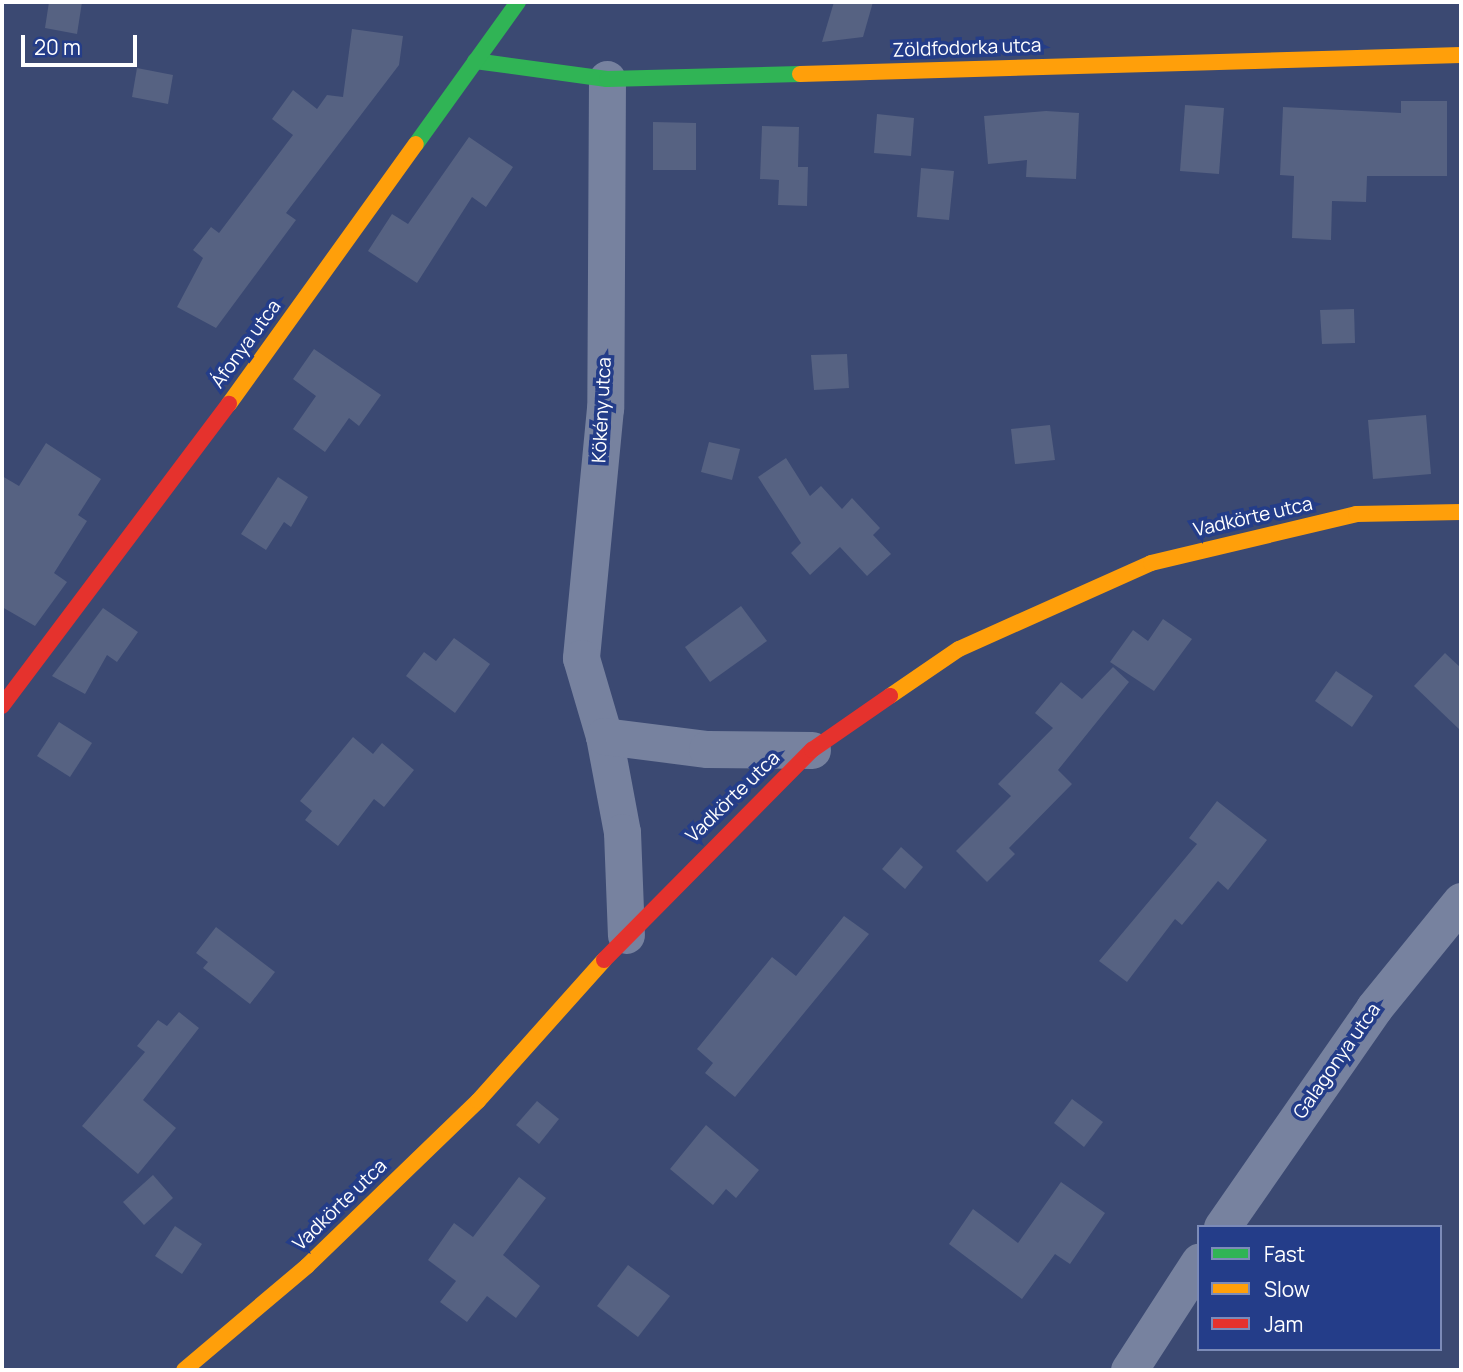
<!DOCTYPE html>
<meta charset="utf-8">
<style>
body{margin:0}
#map{position:relative;width:1463px;height:1372px;overflow:hidden;background:#3b4972;font-family:Manrope,sans-serif}
div>[style]{position:absolute}
.building>*{inset:0;background:#566282}
.street>*{height:37px;margin:-18.5px;padding:0 18.5px;transform-origin:18.5px;border-radius:18.5px;background:#77829f}
.fast>*{height:16px;margin:-8px;padding:0 8px;transform-origin:8px;border-radius:8px;background:#30b455}
.slow>*{height:16px;margin:-8px;padding:0 8px;transform-origin:8px;border-radius:8px;background:#ff9f0a}
.jam>*{height:16px;margin:-8px;padding:0 8px;transform-origin:8px;border-radius:8px;background:#e5322d}
span{translate:-50% -50%;white-space:nowrap;text-align:center;line-height:1.15;-webkit-text-stroke:7px #243d89;paint-order:stroke}
.street-label{font-size:19px;color:#fff}
.frame{position:absolute;inset:0;border:4px solid #fff;pointer-events:none}
.legend{position:absolute;left:1197px;top:1225px;width:245px;height:126px;box-sizing:border-box;background:#243d89;border:2px solid #7c8bb8;margin:0;padding:9px 12px;list-style:none;font-size:21px;color:#fff}
.legend li{display:flex;align-items:center;gap:14px;height:35px}
.legend b{width:35px;border:2px solid #7c8bb8}
.scale{position:absolute;left:21px;top:35px;width:116px;height:32px;box-sizing:border-box;border:4px solid #fff;border-top:0;padding-left:9px;font-size:21px;line-height:24px;white-space:nowrap;color:#fff;-webkit-text-stroke:5px #243d89;paint-order:stroke}
</style>
<div id="map">
<div class="building">
<div style="clip-path:polygon(49px 2px,82px 2px,77px 34px,45px 28px)"></div>
<div style="clip-path:polygon(834px 2px,873px 2px,863px 37px,822px 42px)"></div>
<div style="clip-path:polygon(352px 29px,403px 36px,399px 65px,286px 213px,296px 220px,216px 328px,177px 307px,203px 258px,193px 250px,211px 227px,219px 233px,293px 135px,272px 119px,293px 90px,317px 109px,327px 95px,343px 97px)"></div>
<div style="clip-path:polygon(137px 68px,173px 75px,168px 104px,132px 97px)"></div>
<div style="clip-path:polygon(1401px 101px,1447px 101px,1447px 176px,1367px 176px,1366px 202px,1332px 201px,1331px 240px,1292px 238px,1294px 176px,1280px 175px,1283px 107px,1401px 113px)"></div>
<div style="clip-path:polygon(1185px 105px,1224px 108px,1219px 174px,1180px 171px)"></div>
<div style="clip-path:polygon(1046px 111px,1079px 113px,1076px 179px,1026px 177px,1027px 160px,988px 164px,984px 116px)"></div>
<div style="clip-path:polygon(877px 114px,914px 118px,911px 156px,874px 153px)"></div>
<div style="clip-path:polygon(653px 122px,696px 123px,696px 170px,653px 170px)"></div>
<div style="clip-path:polygon(762px 126px,799px 127px,798px 167px,808px 167px,807px 206px,778px 205px,779px 180px,760px 179px)"></div>
<div style="clip-path:polygon(469px 137px,513px 167px,486px 207px,472px 197px,417px 283px,368px 251px,392px 214px,408px 224px)"></div>
<div style="clip-path:polygon(921px 168px,954px 171px,949px 220px,917px 217px)"></div>
<div style="clip-path:polygon(1354px 309px,1355px 343px,1322px 344px,1320px 310px)"></div>
<div style="clip-path:polygon(314px 349px,381px 395px,359px 426px,349px 418px,325px 452px,293px 429px,316px 396px,293px 379px)"></div>
<div style="clip-path:polygon(847px 354px,849px 388px,814px 390px,811px 355px)"></div>
<div style="clip-path:polygon(1426px 415px,1431px 474px,1373px 479px,1368px 420px)"></div>
<div style="clip-path:polygon(1050px 425px,1055px 460px,1015px 464px,1011px 429px)"></div>
<div style="clip-path:polygon(709px 442px,740px 449px,732px 480px,701px 472px)"></div>
<div style="clip-path:polygon(46px 443px,101px 479px,78px 515px,87px 521px,54px 573px,67px 582px,35px 626px,2px 607px,2px 476px,19px 486px)"></div>
<div style="clip-path:polygon(786px 458px,810px 496px,821px 486px,842px 509px,852px 498px,880px 528px,873px 535px,891px 554px,867px 576px,840px 547px,810px 575px,791px 553px,801px 543px,758px 477px)"></div>
<div style="clip-path:polygon(278px 477px,308px 497px,291px 527px,284px 522px,266px 550px,241px 534px)"></div>
<div style="clip-path:polygon(741px 606px,767px 641px,710px 682px,685px 647px)"></div>
<div style="clip-path:polygon(103px 608px,138px 632px,117px 662px,107px 655px,85px 694px,52px 676px)"></div>
<div style="clip-path:polygon(1163px 619px,1192px 639px,1154px 691px,1110px 662px,1133px 630px,1148px 641px)"></div>
<div style="clip-path:polygon(454px 638px,490px 664px,455px 713px,406px 676px,424px 652px,436px 661px)"></div>
<div style="clip-path:polygon(1445px 653px,1461px 668px,1461px 731px,1414px 686px)"></div>
<div style="clip-path:polygon(1113px 667px,1129px 682px,1058px 770px,1072px 784px,1009px 848px,1015px 854px,987px 882px,956px 851px,1011px 796px,998px 784px,1053px 728px,1035px 713px,1061px 682px,1082px 699px)"></div>
<div style="clip-path:polygon(1336px 671px,1373px 696px,1352px 727px,1315px 701px)"></div>
<div style="clip-path:polygon(59px 722px,92px 743px,70px 777px,37px 756px)"></div>
<div style="clip-path:polygon(353px 737px,373px 754px,382px 743px,414px 770px,384px 807px,374px 799px,338px 846px,305px 820px,312px 811px,300px 801px)"></div>
<div style="clip-path:polygon(1217px 801px,1267px 840px,1228px 890px,1218px 881px,1182px 925px,1175px 919px,1127px 982px,1099px 961px,1197px 844px,1189px 838px)"></div>
<div style="clip-path:polygon(901px 847px,923px 867px,905px 889px,882px 869px)"></div>
<div style="clip-path:polygon(844px 916px,869px 934px,735px 1097px,705px 1073px,713px 1063px,697px 1049px,772px 957px,796px 976px)"></div>
<div style="clip-path:polygon(216px 927px,275px 972px,250px 1004px,203px 968px,208px 962px,196px 953px)"></div>
<div style="clip-path:polygon(179px 1012px,199px 1028px,143px 1100px,176px 1128px,138px 1174px,82px 1126px,145px 1052px,137px 1046px,158px 1020px,167px 1026px)"></div>
<div style="clip-path:polygon(1072px 1099px,1103px 1122px,1084px 1147px,1054px 1123px)"></div>
<div style="clip-path:polygon(537px 1101px,559px 1119px,539px 1144px,516px 1125px)"></div>
<div style="clip-path:polygon(706px 1125px,759px 1170px,736px 1198px,726px 1189px,713px 1205px,670px 1169px)"></div>
<div style="clip-path:polygon(153px 1175px,173px 1198px,144px 1225px,123px 1202px)"></div>
<div style="clip-path:polygon(519px 1177px,546px 1198px,503px 1255px,540px 1286px,516px 1318px,487px 1296px,467px 1322px,440px 1302px,456px 1281px,428px 1260px,454px 1223px,473px 1237px)"></div>
<div style="clip-path:polygon(1061px 1182px,1105px 1213px,1070px 1264px,1055px 1254px,1022px 1299px,949px 1244px,973px 1209px,1018px 1243px)"></div>
<div style="clip-path:polygon(175px 1226px,202px 1244px,182px 1274px,155px 1256px)"></div>
<div style="clip-path:polygon(628px 1265px,670px 1296px,638px 1337px,597px 1306px)"></div>
</div>
<div class="street">
<div style="left:607px;top:79px;width:329px;rotate:90.3deg"></div>
<div style="left:605px;top:408px;width:251px;rotate:95.5deg"></div>
<div style="left:581px;top:658px;width:81px;rotate:73.6deg"></div>
<div style="left:604px;top:736px;width:98px;rotate:79.4deg"></div>
<div style="left:622px;top:832px;width:103px;rotate:87.8deg"></div>
<div style="left:604px;top:736px;width:104px;rotate:7.2deg"></div>
<div style="left:707px;top:749px;width:105px;rotate:0.5deg"></div>
<div style="left:1222px;top:1227px;width:267px;rotate:-55.2deg"></div>
<div style="left:1374px;top:1008px;width:138px;rotate:-50.9deg"></div>
<div style="left:1129px;top:1370px;width:129px;rotate:-57.1deg"></div>
</div>
<div class="fast">
<div style="left:475px;top:61px;width:133px;rotate:7.8deg"></div>
<div style="left:607px;top:79px;width:193px;rotate:-1.5deg"></div>
<div style="left:416px;top:144px;width:175px;rotate:-54.3deg"></div>
</div>
<div class="slow">
<div style="left:800px;top:74px;width:661px;rotate:-1.65deg"></div>
<div style="left:229px;top:404px;width:320px;rotate:-54.3deg"></div>
<div style="left:890px;top:696px;width:83px;rotate:-34.3deg"></div>
<div style="left:959px;top:649px;width:210px;rotate:-24.1deg"></div>
<div style="left:1151px;top:563px;width:211px;rotate:-13.4deg"></div>
<div style="left:1356px;top:514px;width:105px;rotate:-1.1deg"></div>
<div style="left:184px;top:1370px;width:161px;rotate:-40.2deg"></div>
<div style="left:307px;top:1266px;width:238px;rotate:-44deg"></div>
<div style="left:478px;top:1101px;width:189px;rotate:-48.2deg"></div>
</div>
<div class="jam">
<div style="left:2px;top:706px;width:378px;rotate:-53.1deg"></div>
<div style="left:604px;top:960px;width:296px;rotate:-45.3deg"></div>
<div style="left:812px;top:750px;width:95px;rotate:-34.7deg"></div>
</div>
<div class="street-label">
<span style="left:967px;top:48px;rotate:-2deg">Zöldfodorka utca</span>
<span style="left:246px;top:344px;rotate:-54deg">Áfonya utca</span>
<span style="left:602px;top:410px;rotate:-87deg">Kökény utca</span>
<span style="left:1253px;top:517px;rotate:-13deg">Vadkörte utca</span>
<span style="left:733px;top:797px;rotate:-44deg">Vadkörte utca</span>
<span style="left:1337px;top:1061px;rotate:-55deg">Galagonya utca</span>
<span style="left:340px;top:1205px;rotate:-44deg">Vadkörte utca</span>
</div>
<div class="frame"></div>
<ul class="legend">
<li><b style="height:9px;background:#30b455"></b>Fast</li>
<li><b style="height:9px;background:#ff9f0a"></b>Slow</li>
<li><b style="height:9px;background:#e5322d"></b>Jam</li>
</ul>
<div class="scale">20 m</div>
</div>
